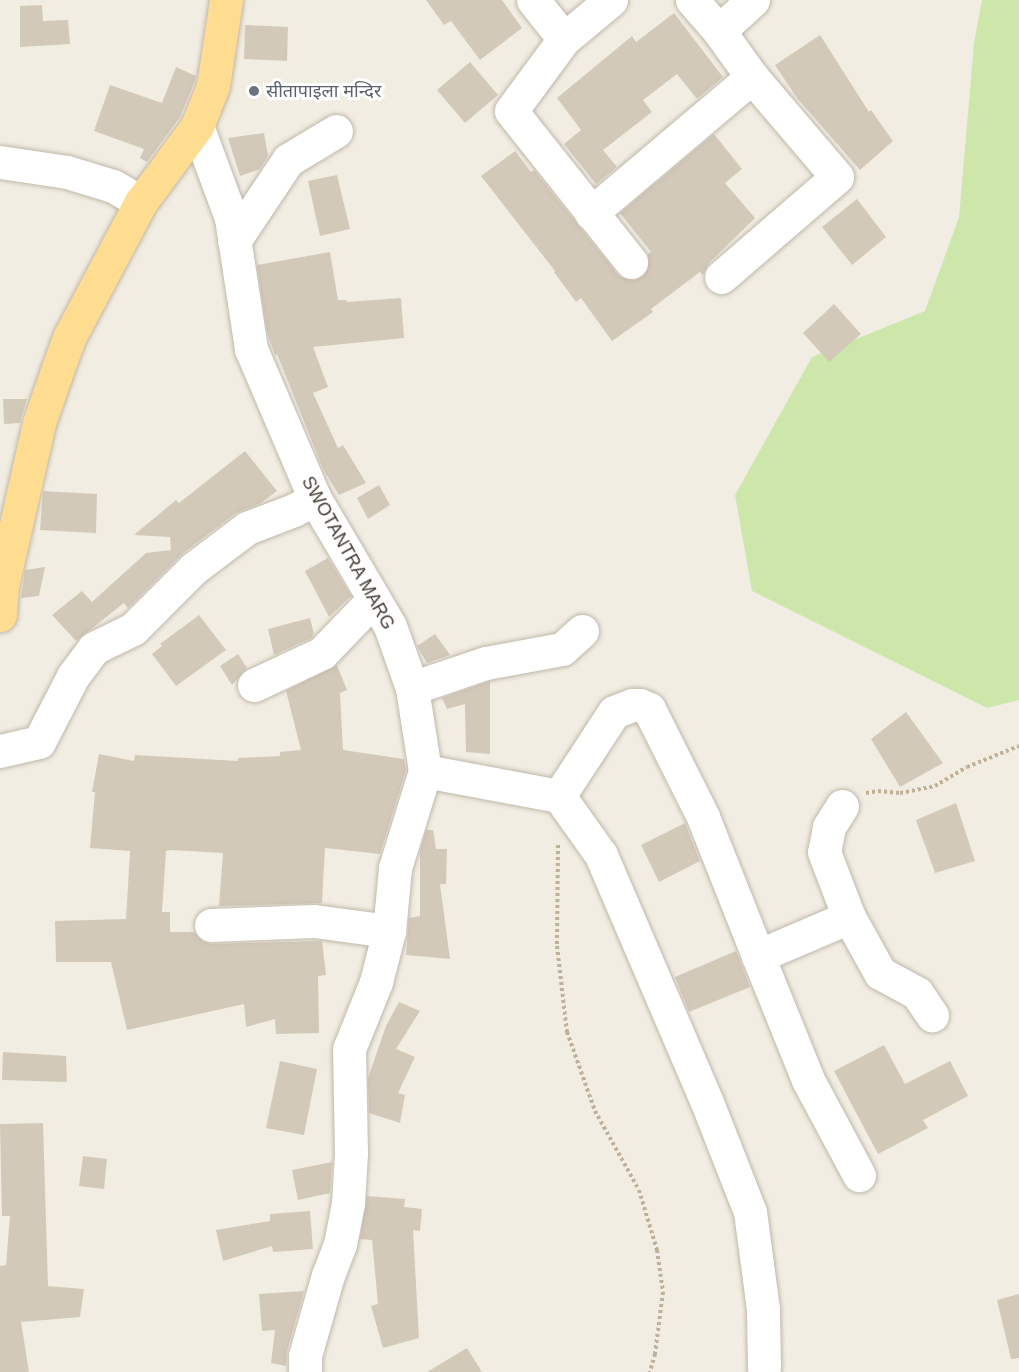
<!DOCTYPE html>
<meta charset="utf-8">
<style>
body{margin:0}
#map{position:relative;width:1019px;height:1372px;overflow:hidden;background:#f2ede3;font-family:Helvetica,"Noto Sans Devanagari",sans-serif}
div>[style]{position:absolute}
.green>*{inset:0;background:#cde7ab}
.building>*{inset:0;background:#d3c9b9}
.path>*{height:4px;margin-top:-2px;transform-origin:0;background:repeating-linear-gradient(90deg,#bfb097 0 3px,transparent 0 6px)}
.roads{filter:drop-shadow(0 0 2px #c0b8a9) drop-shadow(0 0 2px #c0b8a9)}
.minor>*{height:33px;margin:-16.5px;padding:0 16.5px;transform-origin:16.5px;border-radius:16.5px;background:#fff}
.major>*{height:33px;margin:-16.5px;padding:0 16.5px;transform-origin:16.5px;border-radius:16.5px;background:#ffdd90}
.dots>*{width:16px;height:16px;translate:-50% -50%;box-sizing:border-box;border:3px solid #fff;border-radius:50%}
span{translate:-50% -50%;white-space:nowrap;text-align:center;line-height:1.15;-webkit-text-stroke:6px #fff;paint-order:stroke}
.worship-label{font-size:18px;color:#5b616d}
.left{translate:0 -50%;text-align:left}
.street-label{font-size:18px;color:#443d34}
</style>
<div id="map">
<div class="green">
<div style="clip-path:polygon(982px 0,1019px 0,1019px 700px,987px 708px,752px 591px,735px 495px,812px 357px,925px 311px,959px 217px,974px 43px)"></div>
</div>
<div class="building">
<div style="clip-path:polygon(426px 0,502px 0,522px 28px,480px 60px,451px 21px,444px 25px)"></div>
<div style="clip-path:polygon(42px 5px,43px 21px,68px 20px,70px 44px,20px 47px,20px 6px)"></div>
<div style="clip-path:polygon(674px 13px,723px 77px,697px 99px,677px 74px,643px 100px,652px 112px,603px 150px,617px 167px,596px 184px,564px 144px,581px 130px,557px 98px,632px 36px,636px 42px)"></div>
<div style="clip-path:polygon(245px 25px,288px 27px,287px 61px,244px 59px)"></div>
<div style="clip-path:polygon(820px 35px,869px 112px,871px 110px,893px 141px,860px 170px,797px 98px,775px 65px)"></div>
<div style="clip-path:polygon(470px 62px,498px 95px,465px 123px,437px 90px)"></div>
<div style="clip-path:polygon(176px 67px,196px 76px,195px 81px,180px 117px,147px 162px,140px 158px,144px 149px,94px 131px,110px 85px,162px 103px)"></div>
<div style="clip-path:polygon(264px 133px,268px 156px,260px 169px,240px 176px,228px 138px)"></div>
<div style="clip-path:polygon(714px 134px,742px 169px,725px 183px,755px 218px,709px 263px,703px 275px,700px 272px,651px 309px,653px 312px,612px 341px,581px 298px,576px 302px,554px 272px,555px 271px,481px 176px,515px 151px,531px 172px,534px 170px,619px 276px,634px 280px,643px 276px,648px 269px,648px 254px,651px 252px,620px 213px)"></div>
<div style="clip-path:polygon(337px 175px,350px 229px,320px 236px,308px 181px)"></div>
<div style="clip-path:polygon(857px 199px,886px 237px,852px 265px,822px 227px)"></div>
<div style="clip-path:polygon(330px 252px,338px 300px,346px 300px,347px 302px,401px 298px,404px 338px,313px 347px,328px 387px,313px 393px,338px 448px,343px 445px,366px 483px,339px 495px,324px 471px,277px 354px,275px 355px,267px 332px,257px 265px)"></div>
<div style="clip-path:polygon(834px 304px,861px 334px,829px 362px,803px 333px)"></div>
<div style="clip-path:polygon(3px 399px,27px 399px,20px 423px,4px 424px)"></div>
<div style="clip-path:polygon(245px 451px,277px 491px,261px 503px,236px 513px,183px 553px,128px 608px,124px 603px,76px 641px,52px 615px,82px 591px,92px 602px,146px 553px,171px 550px,170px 537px,134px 535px,176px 500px,179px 503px)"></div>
<div style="clip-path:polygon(379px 485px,390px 505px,368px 519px,357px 498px)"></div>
<div style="clip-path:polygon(43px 491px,97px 494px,96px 533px,40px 530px)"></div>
<div style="clip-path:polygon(328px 558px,351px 596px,329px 617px,305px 571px)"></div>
<div style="clip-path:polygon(45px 567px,39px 596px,21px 598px,25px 570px)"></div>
<div style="clip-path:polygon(199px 615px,226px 650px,176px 686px,152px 654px,162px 646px,160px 644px)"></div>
<div style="clip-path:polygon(310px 618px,314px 634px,311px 638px,274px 655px,268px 629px)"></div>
<div style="clip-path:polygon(435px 634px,450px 655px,427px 663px,417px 646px)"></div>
<div style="clip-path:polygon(238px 654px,247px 668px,232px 685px,220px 666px)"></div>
<div style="clip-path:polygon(337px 665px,347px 690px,340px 693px,343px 750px,404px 759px,406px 770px,380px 854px,325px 848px,322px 903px,219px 906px,223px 853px,171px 850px,166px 851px,162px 912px,170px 912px,170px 932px,194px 932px,202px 941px,211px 944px,322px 941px,326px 975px,318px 976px,319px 1033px,276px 1034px,275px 1019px,246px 1027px,244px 1004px,127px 1030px,111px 962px,56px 962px,55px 921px,126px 919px,130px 851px,90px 848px,95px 792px,92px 792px,99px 754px,134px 761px,135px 755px,238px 761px,238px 758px,280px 756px,280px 752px,301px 750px,286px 691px)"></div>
<div style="clip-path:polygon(490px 681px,490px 754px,466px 752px,465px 704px,447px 709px,442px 698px)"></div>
<div style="clip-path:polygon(906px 712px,943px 763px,900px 787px,871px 739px)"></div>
<div style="clip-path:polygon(956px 803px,975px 861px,935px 873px,916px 820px)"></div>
<div style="clip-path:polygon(685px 823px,700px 861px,659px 882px,641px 845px)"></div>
<div style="clip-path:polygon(426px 830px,433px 830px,436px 849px,447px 849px,446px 884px,440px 884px,450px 959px,406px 955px,409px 918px,420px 916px,420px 852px)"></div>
<div style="clip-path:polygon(736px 951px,750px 987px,689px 1012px,675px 977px)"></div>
<div style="clip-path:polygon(399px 1002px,420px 1011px,396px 1049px,415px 1057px,398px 1093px,405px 1095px,400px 1123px,369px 1113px,368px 1078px,386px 1026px)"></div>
<div style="clip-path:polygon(884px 1045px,905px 1084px,950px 1061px,968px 1096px,923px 1120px,928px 1128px,878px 1154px,834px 1071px)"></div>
<div style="clip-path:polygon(3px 1052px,66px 1056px,67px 1082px,2px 1080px)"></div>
<div style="clip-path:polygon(280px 1061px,317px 1069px,304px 1135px,266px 1128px)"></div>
<div style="clip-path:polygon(43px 1123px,48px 1286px,84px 1289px,80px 1317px,21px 1322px,29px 1372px,0 1372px,0 1266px,6px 1265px,10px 1216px,2px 1216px,0 1124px)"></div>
<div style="clip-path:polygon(83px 1156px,107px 1159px,104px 1189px,79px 1186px)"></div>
<div style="clip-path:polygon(332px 1162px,330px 1193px,298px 1200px,292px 1170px)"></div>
<div style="clip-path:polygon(367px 1196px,405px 1199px,404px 1207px,422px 1209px,420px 1231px,413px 1230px,419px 1338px,383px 1348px,371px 1306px,378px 1304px,372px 1240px,360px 1239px)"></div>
<div style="clip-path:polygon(310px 1211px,313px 1249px,273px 1252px,272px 1246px,223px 1261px,216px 1230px,270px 1221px,270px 1214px)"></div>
<div style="clip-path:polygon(304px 1291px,287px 1351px,286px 1366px,271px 1363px,275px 1330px,262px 1331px,259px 1294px)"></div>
<div style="clip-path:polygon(1019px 1294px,1019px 1358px,1011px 1359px,997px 1300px)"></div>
<div style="clip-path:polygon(467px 1348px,482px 1372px,427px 1372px)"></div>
</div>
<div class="path">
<div style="left:866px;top:793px;width:12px;rotate:-9deg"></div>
<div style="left:878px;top:791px;width:22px;rotate:5deg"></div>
<div style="left:900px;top:793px;width:36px;rotate:-11deg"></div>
<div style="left:935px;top:786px;width:37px;rotate:-31deg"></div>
<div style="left:967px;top:767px;width:56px;rotate:-22deg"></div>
<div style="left:558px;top:845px;width:101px;rotate:90.6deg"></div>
<div style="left:557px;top:946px;width:87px;rotate:83.4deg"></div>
<div style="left:567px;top:1032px;width:84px;rotate:70.5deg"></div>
<div style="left:595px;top:1111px;width:90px;rotate:60.9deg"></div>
<div style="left:639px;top:1190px;width:63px;rotate:73.3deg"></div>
<div style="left:657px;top:1250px;width:42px;rotate:81.9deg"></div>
<div style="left:663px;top:1292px;width:63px;rotate:97.4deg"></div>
<div style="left:655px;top:1354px;width:19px;rotate:106deg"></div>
</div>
<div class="roads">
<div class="minor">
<div style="left:533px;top:0;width:50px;rotate:51.5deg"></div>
<div style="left:611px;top:0;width:61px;rotate:140.3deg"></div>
<div style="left:564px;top:39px;width:89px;rotate:126.4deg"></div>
<div style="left:511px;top:111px;width:193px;rotate:51.5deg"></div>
<div style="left:692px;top:0;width:41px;rotate:48.9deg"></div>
<div style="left:719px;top:31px;width:57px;rotate:54.3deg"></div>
<div style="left:752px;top:77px;width:131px;rotate:49.6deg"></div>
<div style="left:837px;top:177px;width:153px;rotate:139.2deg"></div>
<div style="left:719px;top:31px;width:46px;rotate:-42.4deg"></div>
<div style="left:197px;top:126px;width:98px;rotate:69.7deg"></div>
<div style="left:231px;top:218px;width:133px;rotate:81.3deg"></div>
<div style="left:251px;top:349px;width:163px;rotate:66.9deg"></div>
<div style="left:315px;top:499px;width:147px;rotate:59.4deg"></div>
<div style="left:390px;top:626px;width:66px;rotate:70.5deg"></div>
<div style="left:412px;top:688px;width:84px;rotate:81.1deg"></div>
<div style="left:425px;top:771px;width:102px;rotate:107.2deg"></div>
<div style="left:395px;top:868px;width:63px;rotate:95.4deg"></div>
<div style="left:389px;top:931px;width:53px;rotate:104.3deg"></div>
<div style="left:376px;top:982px;width:72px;rotate:111.9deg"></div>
<div style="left:349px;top:1049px;width:104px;rotate:88.9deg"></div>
<div style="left:351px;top:1153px;width:50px;rotate:93.4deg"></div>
<div style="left:348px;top:1203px;width:42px;rotate:101deg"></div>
<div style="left:340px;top:1244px;width:33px;rotate:111deg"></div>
<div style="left:328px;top:1275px;width:84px;rotate:105.9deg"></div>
<div style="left:305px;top:1356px;width:16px;rotate:90deg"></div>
<div style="left:0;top:162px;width:68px;rotate:8.5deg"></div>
<div style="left:67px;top:172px;width:48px;rotate:16.9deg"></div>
<div style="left:113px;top:186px;width:32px;rotate:30deg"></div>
<div style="left:591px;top:213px;width:211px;rotate:-40.2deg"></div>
<div style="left:234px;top:241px;width:97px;rotate:-56.3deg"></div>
<div style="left:288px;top:160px;width:56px;rotate:-31.1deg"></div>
<div style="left:254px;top:685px;width:75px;rotate:-25.2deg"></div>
<div style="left:322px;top:653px;width:75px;rotate:-46.1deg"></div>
<div style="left:412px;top:688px;width:78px;rotate:-18.7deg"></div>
<div style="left:486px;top:663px;width:77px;rotate:-10.4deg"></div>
<div style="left:562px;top:649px;width:27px;rotate:-42deg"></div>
<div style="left:0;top:751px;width:40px;rotate:-13deg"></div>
<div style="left:39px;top:742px;width:74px;rotate:-62.7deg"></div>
<div style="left:73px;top:676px;width:35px;rotate:-53deg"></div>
<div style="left:94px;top:648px;width:43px;rotate:-26deg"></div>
<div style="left:133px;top:629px;width:86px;rotate:-45deg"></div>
<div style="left:194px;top:568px;width:66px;rotate:-37deg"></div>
<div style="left:247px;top:528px;width:50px;rotate:-21deg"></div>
<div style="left:294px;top:510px;width:24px;rotate:-28deg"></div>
<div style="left:425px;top:771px;width:136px;rotate:10.6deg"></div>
<div style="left:842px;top:806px;width:25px;rotate:122deg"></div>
<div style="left:829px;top:827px;width:25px;rotate:101deg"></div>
<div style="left:824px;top:852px;width:70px;rotate:69deg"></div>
<div style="left:849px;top:917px;width:64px;rotate:61deg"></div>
<div style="left:880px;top:973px;width:42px;rotate:28.4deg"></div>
<div style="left:917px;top:993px;width:27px;rotate:56deg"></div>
<div style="left:211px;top:925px;width:103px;rotate:-2.2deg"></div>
<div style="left:314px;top:921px;width:76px;rotate:7.6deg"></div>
<div style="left:758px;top:956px;width:134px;rotate:68deg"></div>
<div style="left:808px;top:1080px;width:108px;rotate:61.8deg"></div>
<div style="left:764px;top:1368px;width:59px;rotate:-91deg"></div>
<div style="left:763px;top:1309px;width:98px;rotate:-97.6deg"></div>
<div style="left:750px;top:1212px;width:120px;rotate:-111.4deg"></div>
<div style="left:706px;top:1100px;width:267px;rotate:-113.2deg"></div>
<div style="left:601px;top:855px;width:72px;rotate:-125.4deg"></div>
<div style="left:559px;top:796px;width:100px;rotate:-56.8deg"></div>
<div style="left:614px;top:712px;width:19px;rotate:-21deg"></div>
<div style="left:632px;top:705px;width:8px"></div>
<div style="left:640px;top:705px;width:10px;rotate:24deg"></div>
<div style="left:649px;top:709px;width:121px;rotate:63.4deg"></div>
<div style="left:703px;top:817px;width:149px;rotate:68.4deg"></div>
<div style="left:758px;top:956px;width:99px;rotate:-23.2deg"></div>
</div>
<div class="major">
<div style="left:0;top:615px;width:29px;rotate:-86deg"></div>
<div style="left:2px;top:586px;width:167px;rotate:-77.2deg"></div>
<div style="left:39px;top:423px;width:55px;rotate:-70.9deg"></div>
<div style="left:57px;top:371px;width:37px;rotate:-70deg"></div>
<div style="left:70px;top:336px;width:152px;rotate:-62.1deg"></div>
<div style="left:141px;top:202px;width:94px;rotate:-53.6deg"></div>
<div style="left:197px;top:126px;width:43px;rotate:-68.2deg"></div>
<div style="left:213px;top:86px;width:87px;rotate:-81.4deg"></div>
</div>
</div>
<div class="dots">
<div style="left:254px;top:91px;background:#6b7280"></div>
</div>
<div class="worship-label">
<span class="left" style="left:266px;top:91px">सीतापाइला मन्दिर</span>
</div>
<div class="street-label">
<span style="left:348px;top:553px;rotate:61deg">SWOTANTRA MARG</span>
</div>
</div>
